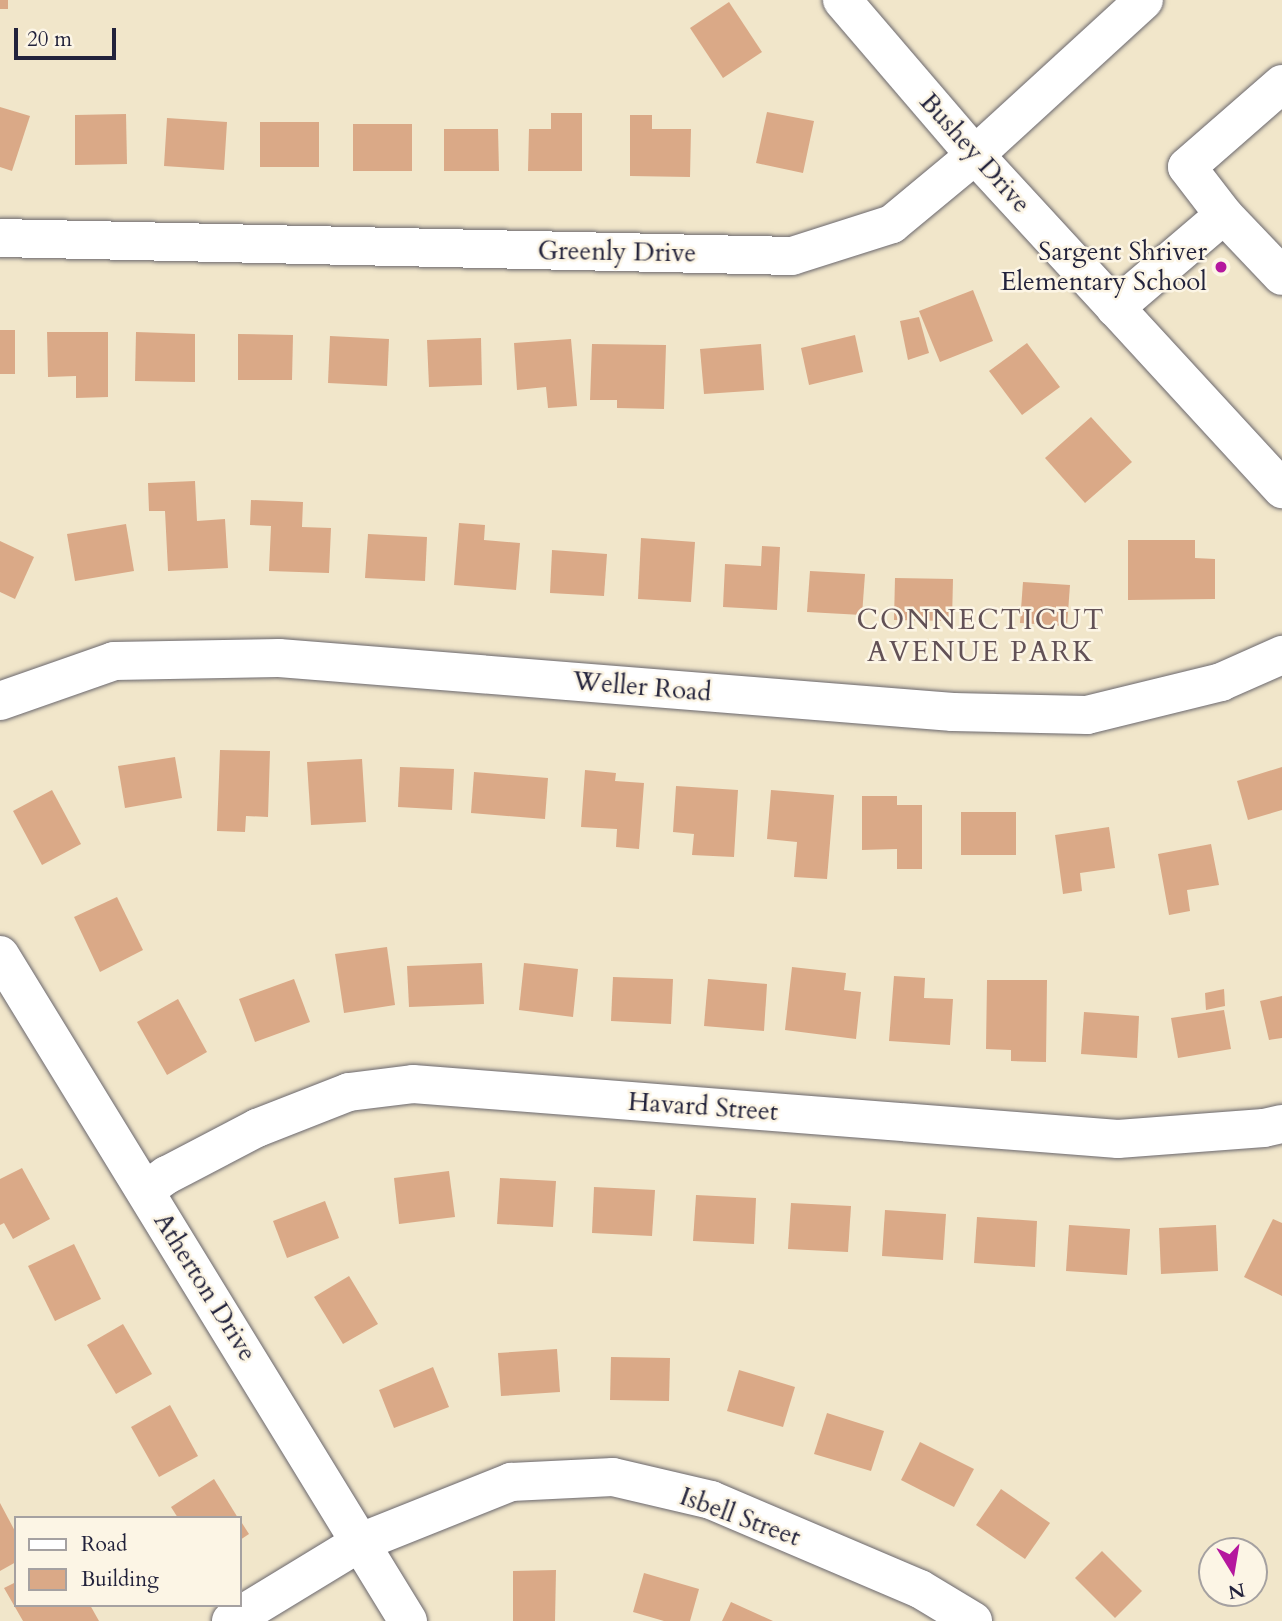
<!DOCTYPE html>
<style>
body{margin:0}
#map{position:relative;width:1282px;height:1621px;overflow:hidden;background:#f1e6ca;font-family:Cardo,serif}
div>[style]{position:absolute}
.building>*{inset:0;background:#daa987}
.roads{filter:drop-shadow(0 0 2px #6a676d) drop-shadow(0 0 2px #6a676d)}
.minor>*{height:38px;margin:-19px;padding:0 19px;transform-origin:19px;border-radius:19px;background:#fff}
.dots>*{width:19px;height:19px;translate:-50% -50%;box-sizing:border-box;border:4px solid #fcf5e5;border-radius:50%}
span{translate:-50% -50%;white-space:nowrap;text-align:center;line-height:1.15;-webkit-text-stroke:5px #fcf5e5;paint-order:stroke}
.street-label{font-size:26px;color:#22223b}
.poi-label{font-size:26px;color:#22223b}
.right{translate:-100% -50%;text-align:right}
.neighbourhood-label{font-size:28px;color:#625156;letter-spacing:2px}
.legend{position:absolute;left:14px;top:1516px;width:228px;height:91px;box-sizing:border-box;background:#fcf5e5;border:2px solid #a5a1a1;margin:0;padding:9px 12px;list-style:none;font-size:21px;color:#22223b}
.legend li{display:flex;align-items:center;gap:14px;height:35px}
.legend b{width:35px;border:2px solid #a5a1a1}
.north{position:absolute;left:1198px;top:1537px;width:70px;height:70px;box-sizing:border-box;background:#fcf5e5;border:2px solid #a5a1a1;border-radius:50%;rotate:169deg;font-size:19px;font-weight:700;line-height:28px;text-align:center;color:#22223b}
.north::after{content:'';display:block;margin:auto;width:24px;height:32px;background:#b5179e;clip-path:polygon(50% 0,100% 100%,50% 72%,0 100%)}
.scale{position:absolute;left:14px;top:28px;width:102px;height:32px;box-sizing:border-box;border:4px solid #22223b;border-top:0;padding-left:9px;font-size:21px;line-height:24px;white-space:nowrap;color:#22223b;-webkit-text-stroke:5px #fcf5e5;paint-order:stroke}
</style>
<div id="map">
<div class="building">
<div style="clip-path:polygon(0 0,8px 0,8px 9px,0 9px)"></div>
<div style="clip-path:polygon(729px 2px,762px 52px,723px 78px,690px 28px)"></div>
<div style="clip-path:polygon(0 107px,30px 116px,12px 171px,0 167px)"></div>
<div style="clip-path:polygon(767px 112px,814px 121px,803px 173px,756px 163px)"></div>
<div style="clip-path:polygon(551px 113px,582px 113px,582px 171px,528px 171px,529px 129px,551px 129px)"></div>
<div style="clip-path:polygon(126px 114px,127px 164px,75px 165px,75px 115px)"></div>
<div style="clip-path:polygon(630px 115px,652px 115px,652px 129px,691px 129px,690px 177px,630px 176px)"></div>
<div style="clip-path:polygon(167px 118px,227px 122px,224px 170px,164px 166px)"></div>
<div style="clip-path:polygon(260px 122px,319px 122px,319px 167px,260px 167px)"></div>
<div style="clip-path:polygon(353px 124px,412px 124px,412px 171px,353px 171px)"></div>
<div style="clip-path:polygon(444px 129px,498px 129px,499px 171px,444px 171px)"></div>
<div style="clip-path:polygon(973px 290px,993px 341px,940px 362px,919px 311px)"></div>
<div style="clip-path:polygon(919px 317px,929px 353px,908px 360px,900px 321px)"></div>
<div style="clip-path:polygon(0 330px,15px 330px,15px 374px,0 374px)"></div>
<div style="clip-path:polygon(47px 332px,108px 332px,108px 397px,76px 398px,76px 376px,48px 377px)"></div>
<div style="clip-path:polygon(136px 332px,195px 334px,195px 382px,135px 381px)"></div>
<div style="clip-path:polygon(238px 334px,293px 335px,292px 380px,238px 380px)"></div>
<div style="clip-path:polygon(855px 335px,863px 372px,809px 385px,801px 348px)"></div>
<div style="clip-path:polygon(330px 336px,389px 339px,387px 386px,328px 383px)"></div>
<div style="clip-path:polygon(481px 338px,482px 385px,429px 387px,427px 340px)"></div>
<div style="clip-path:polygon(571px 339px,577px 406px,548px 408px,546px 387px,517px 390px,514px 343px)"></div>
<div style="clip-path:polygon(1027px 343px,1060px 387px,1022px 415px,989px 371px)"></div>
<div style="clip-path:polygon(592px 344px,666px 345px,664px 409px,617px 408px,617px 400px,590px 400px)"></div>
<div style="clip-path:polygon(761px 344px,764px 390px,704px 394px,700px 349px)"></div>
<div style="clip-path:polygon(1091px 417px,1132px 462px,1085px 503px,1045px 458px)"></div>
<div style="clip-path:polygon(195px 481px,197px 521px,225px 519px,228px 568px,168px 571px,165px 511px,149px 511px,148px 483px)"></div>
<div style="clip-path:polygon(251px 500px,303px 502px,302px 527px,331px 528px,329px 573px,269px 571px,271px 526px,250px 525px)"></div>
<div style="clip-path:polygon(459px 523px,485px 525px,484px 540px,520px 543px,516px 590px,454px 585px)"></div>
<div style="clip-path:polygon(126px 524px,134px 571px,75px 581px,67px 534px)"></div>
<div style="clip-path:polygon(368px 534px,427px 537px,425px 581px,365px 578px)"></div>
<div style="clip-path:polygon(641px 538px,695px 542px,691px 602px,638px 599px)"></div>
<div style="clip-path:polygon(1128px 540px,1195px 540px,1195px 558px,1215px 559px,1215px 599px,1128px 600px)"></div>
<div style="clip-path:polygon(0 541px,34px 557px,15px 599px,0 592px)"></div>
<div style="clip-path:polygon(762px 546px,780px 547px,777px 610px,723px 607px,725px 564px,761px 566px)"></div>
<div style="clip-path:polygon(552px 550px,607px 554px,604px 596px,550px 593px)"></div>
<div style="clip-path:polygon(810px 571px,865px 574px,862px 615px,807px 612px)"></div>
<div style="clip-path:polygon(895px 578px,953px 579px,952px 621px,894px 620px)"></div>
<div style="clip-path:polygon(1023px 582px,1070px 585px,1067px 626px,1020px 623px)"></div>
<div style="clip-path:polygon(220px 750px,270px 751px,268px 817px,246px 816px,245px 832px,217px 831px)"></div>
<div style="clip-path:polygon(175px 757px,182px 798px,125px 808px,118px 766px)"></div>
<div style="clip-path:polygon(362px 759px,366px 822px,311px 825px,307px 762px)"></div>
<div style="clip-path:polygon(400px 767px,454px 769px,452px 810px,398px 807px)"></div>
<div style="clip-path:polygon(1282px 767px,1282px 810px,1248px 820px,1237px 781px)"></div>
<div style="clip-path:polygon(585px 770px,616px 773px,615px 781px,644px 783px,639px 849px,616px 847px,617px 829px,581px 827px)"></div>
<div style="clip-path:polygon(474px 772px,548px 778px,545px 819px,471px 813px)"></div>
<div style="clip-path:polygon(676px 786px,738px 790px,734px 857px,692px 855px,694px 834px,673px 832px)"></div>
<div style="clip-path:polygon(52px 790px,81px 844px,42px 865px,13px 811px)"></div>
<div style="clip-path:polygon(771px 790px,834px 795px,827px 879px,794px 877px,797px 842px,767px 839px)"></div>
<div style="clip-path:polygon(862px 796px,897px 796px,897px 805px,922px 805px,922px 869px,897px 869px,897px 849px,862px 850px)"></div>
<div style="clip-path:polygon(961px 812px,1016px 812px,1016px 855px,961px 855px)"></div>
<div style="clip-path:polygon(1109px 827px,1115px 868px,1080px 873px,1082px 891px,1063px 894px,1055px 835px)"></div>
<div style="clip-path:polygon(1211px 844px,1219px 885px,1187px 890px,1190px 911px,1169px 915px,1158px 854px)"></div>
<div style="clip-path:polygon(117px 897px,143px 950px,100px 972px,74px 917px)"></div>
<div style="clip-path:polygon(387px 947px,395px 1005px,344px 1013px,335px 954px)"></div>
<div style="clip-path:polygon(482px 963px,484px 1004px,409px 1007px,407px 966px)"></div>
<div style="clip-path:polygon(524px 963px,578px 969px,573px 1017px,519px 1010px)"></div>
<div style="clip-path:polygon(792px 967px,846px 973px,844px 990px,861px 992px,856px 1039px,785px 1030px)"></div>
<div style="clip-path:polygon(894px 976px,925px 978px,924px 998px,953px 999px,950px 1045px,889px 1041px)"></div>
<div style="clip-path:polygon(613px 977px,673px 979px,671px 1024px,611px 1021px)"></div>
<div style="clip-path:polygon(294px 979px,310px 1022px,255px 1042px,239px 999px)"></div>
<div style="clip-path:polygon(708px 979px,767px 984px,764px 1031px,704px 1026px)"></div>
<div style="clip-path:polygon(987px 980px,1047px 980px,1046px 1062px,1011px 1061px,1011px 1050px,986px 1049px)"></div>
<div style="clip-path:polygon(1224px 989px,1225px 1006px,1206px 1010px,1205px 993px)"></div>
<div style="clip-path:polygon(1282px 996px,1282px 1038px,1269px 1040px,1260px 1001px)"></div>
<div style="clip-path:polygon(178px 999px,207px 1052px,167px 1075px,137px 1022px)"></div>
<div style="clip-path:polygon(1224px 1010px,1231px 1049px,1178px 1058px,1171px 1018px)"></div>
<div style="clip-path:polygon(1084px 1012px,1139px 1016px,1137px 1058px,1081px 1054px)"></div>
<div style="clip-path:polygon(22px 1168px,50px 1219px,13px 1239px,4px 1223px,0 1225px,0 1179px)"></div>
<div style="clip-path:polygon(449px 1171px,455px 1217px,399px 1224px,394px 1178px)"></div>
<div style="clip-path:polygon(500px 1178px,556px 1181px,553px 1227px,497px 1224px)"></div>
<div style="clip-path:polygon(594px 1187px,655px 1190px,652px 1236px,592px 1233px)"></div>
<div style="clip-path:polygon(696px 1195px,756px 1198px,754px 1244px,693px 1241px)"></div>
<div style="clip-path:polygon(325px 1201px,339px 1238px,287px 1258px,273px 1221px)"></div>
<div style="clip-path:polygon(791px 1203px,851px 1206px,848px 1252px,788px 1249px)"></div>
<div style="clip-path:polygon(885px 1210px,946px 1214px,943px 1260px,882px 1256px)"></div>
<div style="clip-path:polygon(977px 1217px,1037px 1221px,1035px 1267px,974px 1263px)"></div>
<div style="clip-path:polygon(1273px 1219px,1282px 1223px,1282px 1296px,1244px 1277px)"></div>
<div style="clip-path:polygon(1069px 1225px,1130px 1229px,1127px 1275px,1066px 1271px)"></div>
<div style="clip-path:polygon(1216px 1225px,1218px 1271px,1161px 1274px,1159px 1228px)"></div>
<div style="clip-path:polygon(74px 1244px,101px 1299px,55px 1321px,28px 1266px)"></div>
<div style="clip-path:polygon(349px 1276px,378px 1324px,343px 1344px,314px 1297px)"></div>
<div style="clip-path:polygon(123px 1324px,152px 1374px,116px 1394px,87px 1345px)"></div>
<div style="clip-path:polygon(557px 1349px,560px 1392px,501px 1396px,498px 1353px)"></div>
<div style="clip-path:polygon(611px 1357px,670px 1358px,669px 1401px,610px 1400px)"></div>
<div style="clip-path:polygon(433px 1367px,449px 1407px,394px 1428px,379px 1390px)"></div>
<div style="clip-path:polygon(739px 1370px,795px 1387px,783px 1427px,727px 1411px)"></div>
<div style="clip-path:polygon(170px 1405px,198px 1456px,159px 1477px,131px 1427px)"></div>
<div style="clip-path:polygon(827px 1413px,884px 1431px,871px 1471px,814px 1454px)"></div>
<div style="clip-path:polygon(920px 1442px,974px 1469px,954px 1507px,901px 1480px)"></div>
<div style="clip-path:polygon(214px 1479px,238px 1518px,178px 1518px,171px 1507px)"></div>
<div style="clip-path:polygon(1001px 1489px,1050px 1523px,1025px 1559px,976px 1525px)"></div>
<div style="clip-path:polygon(0 1503px,16px 1533px,16px 1562px,0 1571px)"></div>
<div style="clip-path:polygon(240px 1520px,249px 1534px,240px 1540px)"></div>
<div style="clip-path:polygon(1102px 1551px,1142px 1591px,1115px 1618px,1075px 1578px)"></div>
<div style="clip-path:polygon(556px 1570px,555px 1621px,513px 1621px,513px 1571px)"></div>
<div style="clip-path:polygon(644px 1573px,699px 1589px,690px 1621px,664px 1621px,633px 1612px)"></div>
<div style="clip-path:polygon(16px 1582px,16px 1605px,90px 1605px,99px 1621px,23px 1621px,4px 1588px)"></div>
<div style="clip-path:polygon(731px 1602px,773px 1621px,722px 1621px)"></div>
</div>
<div class="roads">
<div class="minor">
<div style="left:842px;top:0;width:204px;rotate:49.4deg"></div>
<div style="left:975px;top:155px;width:454px;rotate:47.4deg"></div>
<div style="left:1282px;top:84px;width:126px;rotate:138.9deg"></div>
<div style="left:1187px;top:167px;width:61px;rotate:52.4deg"></div>
<div style="left:1224px;top:215px;width:84px;rotate:46.4deg"></div>
<div style="left:0;top:238px;width:792px;rotate:1.3deg"></div>
<div style="left:792px;top:256px;width:105px;rotate:-17.7deg"></div>
<div style="left:892px;top:224px;width:108px;rotate:-39.7deg"></div>
<div style="left:975px;top:155px;width:229px;rotate:-42.5deg"></div>
<div style="left:1115px;top:308px;width:143px;rotate:-40.5deg"></div>
<div style="left:0;top:701px;width:121px;rotate:-19.3deg"></div>
<div style="left:114px;top:661px;width:165px;rotate:-1deg"></div>
<div style="left:279px;top:658px;width:676px;rotate:4.58deg"></div>
<div style="left:953px;top:712px;width:134px;rotate:1.3deg"></div>
<div style="left:1087px;top:715px;width:138px;rotate:-13.8deg"></div>
<div style="left:1221px;top:682px;width:67px;rotate:-23.9deg"></div>
<div style="left:0;top:955px;width:781px;rotate:58.51deg"></div>
<div style="left:146px;top:1190px;width:26px;rotate:-36deg"></div>
<div style="left:167px;top:1175px;width:102px;rotate:-27.6deg"></div>
<div style="left:257px;top:1128px;width:99px;rotate:-21.4deg"></div>
<div style="left:349px;top:1092px;width:64px;rotate:-7.1deg"></div>
<div style="left:413px;top:1084px;width:707px;rotate:4.46deg"></div>
<div style="left:1118px;top:1139px;width:146px;rotate:-4.3deg"></div>
<div style="left:1264px;top:1128px;width:18px;rotate:-13deg"></div>
<div style="left:231px;top:1621px;width:152px;rotate:-31.3deg"></div>
<div style="left:361px;top:1542px;width:162px;rotate:-21.8deg"></div>
<div style="left:511px;top:1482px;width:102px;rotate:-2.8deg"></div>
<div style="left:613px;top:1477px;width:101px;rotate:13.2deg"></div>
<div style="left:711px;top:1500px;width:227px;rotate:23.1deg"></div>
<div style="left:920px;top:1589px;width:62px;rotate:31.1deg"></div>
</div>
</div>
<div class="dots">
<div style="left:1221px;top:267px;background:#b5179e"></div>
</div>
<div class="street-label">
<span style="left:975px;top:153px;rotate:48deg">Bushey Drive</span>
<span style="left:617px;top:252px;rotate:1deg">Greenly Drive</span>
<span style="left:642px;top:687px;rotate:5deg">Weller Road</span>
<span style="left:703px;top:1107px;rotate:4deg">Havard Street</span>
<span style="left:205px;top:1287px;rotate:58deg">Atherton Drive</span>
<span style="left:740px;top:1517px;rotate:20deg">Isbell Street</span>
</div>
<div class="poi-label">
<span class="right" style="left:1207px;top:267px">Sargent Shriver<br>Elementary School</span>
</div>
<div class="neighbourhood-label">
<span style="left:981px;top:636px">CONNECTICUT<br>AVENUE PARK</span>
</div>
<ul class="legend">
<li><b style="height:9px;background:#fff"></b>Road</li>
<li><b style="height:19px;background:#daa987"></b>Building</li>
</ul>
<div class="north">N</div>
<div class="scale">20 m</div>
</div>
